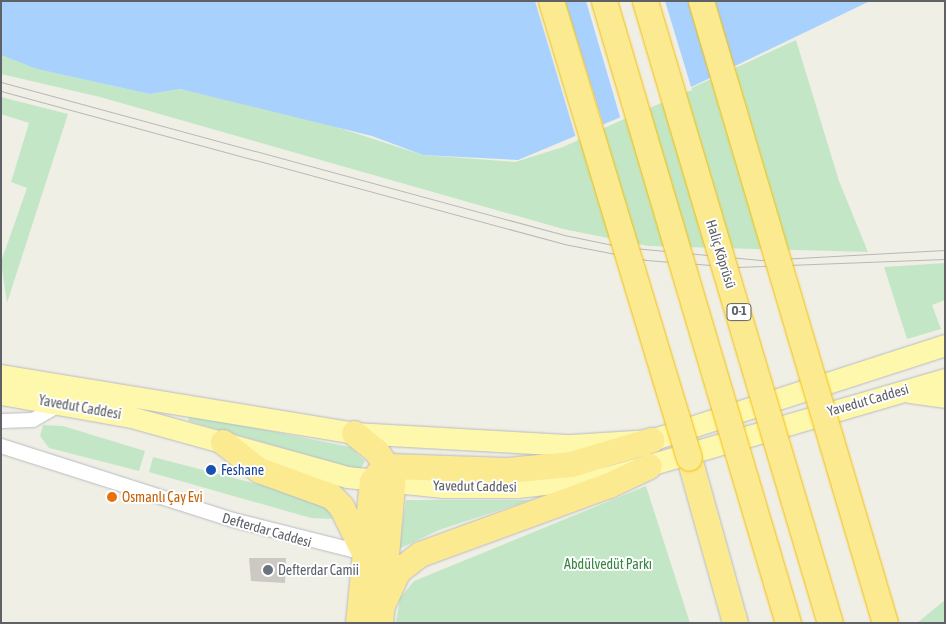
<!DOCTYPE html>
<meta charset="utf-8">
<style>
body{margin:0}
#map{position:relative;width:946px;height:624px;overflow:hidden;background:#f0efe6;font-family:"Asap Condensed",sans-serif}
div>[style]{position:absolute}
.green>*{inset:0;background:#c3e7c6}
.water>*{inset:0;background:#a8d1fe}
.pier>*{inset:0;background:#f0efe6}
.building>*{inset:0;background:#ccc9c3}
.roads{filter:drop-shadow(0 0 1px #b9bbc0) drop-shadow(0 0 1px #b9bbc0)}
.street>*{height:14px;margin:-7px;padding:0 7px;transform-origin:7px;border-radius:7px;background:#fff}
.primary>*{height:21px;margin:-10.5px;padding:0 10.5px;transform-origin:10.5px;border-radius:10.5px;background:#fef8ad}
.highway>*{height:25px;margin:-12.5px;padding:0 12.5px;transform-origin:12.5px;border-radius:12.5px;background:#fcea91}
.tram>*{height:1px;margin:-0.5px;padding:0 0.5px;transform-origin:0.5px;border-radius:0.5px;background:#b7b8b8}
.bridges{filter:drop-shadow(0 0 1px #f4be02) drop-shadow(0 0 1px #f4be02)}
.highway-bridge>*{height:25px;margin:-12.5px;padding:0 12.5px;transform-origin:12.5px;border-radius:12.5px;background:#fcea91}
.dots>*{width:14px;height:14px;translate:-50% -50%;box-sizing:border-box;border:2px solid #fff;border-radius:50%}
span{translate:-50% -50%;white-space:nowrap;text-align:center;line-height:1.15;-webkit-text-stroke:4px #fff;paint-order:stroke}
.shield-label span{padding:1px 4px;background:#fff;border:1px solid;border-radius:4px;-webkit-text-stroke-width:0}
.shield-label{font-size:12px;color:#5e6166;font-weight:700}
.street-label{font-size:14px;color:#5e6166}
.transit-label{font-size:14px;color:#164399}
.left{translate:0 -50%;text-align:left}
.food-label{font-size:14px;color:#c56008}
.park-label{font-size:14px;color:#368540}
.worship-label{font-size:14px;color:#5b616d}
.frame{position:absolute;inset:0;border:2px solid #5e6166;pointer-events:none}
</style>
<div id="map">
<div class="green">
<div style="clip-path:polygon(796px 40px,839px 181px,868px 252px,648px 246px,563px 229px,100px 97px,1px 74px,1px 55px,38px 69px,150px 94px,180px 89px,324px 123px,423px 155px,515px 162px,563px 147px)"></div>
<div style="clip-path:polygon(1px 97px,68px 114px,7px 303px,1px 262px,27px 188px,11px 182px,29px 123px,1px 114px)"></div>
<div style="clip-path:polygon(945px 263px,945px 300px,932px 305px,941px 329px,907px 339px,884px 267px)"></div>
<div style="clip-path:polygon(190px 415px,350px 447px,365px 461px,360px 470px,188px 421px)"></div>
<div style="clip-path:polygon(43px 425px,63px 426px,145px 451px,139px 471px,49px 448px,40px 436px)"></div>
<div style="clip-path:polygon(153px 457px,315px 499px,328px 508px,332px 519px,311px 518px,149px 472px)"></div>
<div style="clip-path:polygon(646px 486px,690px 623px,396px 623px,400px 598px,414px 581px)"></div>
<div style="clip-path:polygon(406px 500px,531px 500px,439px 530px,399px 549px)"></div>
<div style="clip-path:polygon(945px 600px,945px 623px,917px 623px)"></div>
</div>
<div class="water">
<div style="clip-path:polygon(1px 1px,870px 1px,683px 91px,518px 160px,423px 155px,372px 136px,180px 89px,150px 94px,37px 69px,1px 55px)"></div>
</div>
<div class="pier">
<div style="clip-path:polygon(535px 1px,565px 1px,604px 127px,576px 138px)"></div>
<div style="clip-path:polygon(586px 1px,665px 1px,692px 90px,621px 120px)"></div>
</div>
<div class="building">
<div style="clip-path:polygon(249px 558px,286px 558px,285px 583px,251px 581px)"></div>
</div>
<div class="roads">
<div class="street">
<div style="left:1px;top:421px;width:32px;rotate:-2deg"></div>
<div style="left:33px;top:420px;width:32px;rotate:-30deg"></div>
<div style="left:1px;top:446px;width:244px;rotate:17.7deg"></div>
<div style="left:233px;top:520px;width:135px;rotate:14.1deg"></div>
</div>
<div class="primary">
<div style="left:1px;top:375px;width:358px;rotate:9.3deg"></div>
<div style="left:354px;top:433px;width:217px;rotate:3.2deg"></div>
<div style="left:571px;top:445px;width:80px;rotate:-3.6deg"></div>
<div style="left:651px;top:440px;width:309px;rotate:-17.9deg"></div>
<div style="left:910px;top:392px;width:35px;rotate:8deg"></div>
<div style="left:1px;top:394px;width:132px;rotate:10deg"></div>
<div style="left:131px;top:417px;width:224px;rotate:15.5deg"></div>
<div style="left:347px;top:477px;width:97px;rotate:5.9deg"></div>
<div style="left:443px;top:487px;width:74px"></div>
<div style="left:517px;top:487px;width:92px;rotate:-6.3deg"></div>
<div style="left:608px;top:477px;width:351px;rotate:-16.2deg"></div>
</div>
<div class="highway">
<div style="left:354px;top:433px;width:28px;rotate:39deg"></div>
<div style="left:376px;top:451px;width:29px;rotate:55deg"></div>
<div style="left:393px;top:475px;width:149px;rotate:95deg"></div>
<div style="left:223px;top:442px;width:46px;rotate:37.9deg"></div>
<div style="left:259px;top:470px;width:77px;rotate:19.9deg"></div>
<div style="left:331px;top:496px;width:14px;rotate:45deg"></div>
<div style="left:341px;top:506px;width:52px;rotate:63.9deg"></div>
<div style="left:689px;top:458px;width:171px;rotate:74.4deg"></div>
<div style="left:382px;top:605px;width:38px;rotate:-65deg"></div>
<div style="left:398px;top:571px;width:28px;rotate:-38deg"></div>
<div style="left:420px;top:554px;width:201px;rotate:-20.1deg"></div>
<div style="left:609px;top:485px;width:44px;rotate:-25.4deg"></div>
<div style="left:358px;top:623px;width:143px;rotate:-84.4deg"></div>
<div style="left:372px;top:481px;width:11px;rotate:-52deg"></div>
<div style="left:379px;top:472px;width:12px;rotate:-31deg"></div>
<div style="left:389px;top:466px;width:118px;rotate:1.9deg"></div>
<div style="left:507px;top:470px;width:64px;rotate:-5.4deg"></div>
<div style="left:571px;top:464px;width:84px;rotate:-16.7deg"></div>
</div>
</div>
<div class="tram">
<div style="left:1px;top:82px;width:583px;rotate:15.2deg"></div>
<div style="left:564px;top:235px;width:60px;rotate:11.5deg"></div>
<div style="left:623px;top:247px;width:138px;rotate:5.4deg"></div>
<div style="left:760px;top:260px;width:185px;rotate:-3.1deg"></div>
<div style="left:1px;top:91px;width:583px;rotate:15.2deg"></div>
<div style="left:564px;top:244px;width:84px;rotate:11deg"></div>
<div style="left:646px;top:260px;width:91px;rotate:4.4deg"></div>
<div style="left:737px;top:267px;width:208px;rotate:-2.2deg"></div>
</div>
<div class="bridges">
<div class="highway-bridge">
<div style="left:551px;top:1px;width:477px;rotate:73.2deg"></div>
<div style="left:604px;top:1px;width:649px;rotate:73.52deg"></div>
<div style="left:645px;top:1px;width:649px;rotate:73.44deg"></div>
<div style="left:701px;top:1px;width:649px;rotate:73.52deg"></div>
</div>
</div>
<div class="dots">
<div style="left:211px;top:470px;background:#1a4fb4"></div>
<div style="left:112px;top:497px;background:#e8710a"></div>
<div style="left:268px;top:570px;background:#6b7280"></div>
</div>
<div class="shield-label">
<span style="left:739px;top:312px">O-1</span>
</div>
<div class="street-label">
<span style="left:721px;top:254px;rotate:73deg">Haliç Köprüsü</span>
<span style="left:868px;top:400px;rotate:-16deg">Yavedut Caddesi</span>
<span style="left:80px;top:407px;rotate:10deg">Yavedut Caddesi</span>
<span style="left:475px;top:486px;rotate:1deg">Yavedut Caddesi</span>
<span style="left:267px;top:530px;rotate:16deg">Defterdar Caddesi</span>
</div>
<div class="transit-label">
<span class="left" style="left:221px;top:470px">Feshane</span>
</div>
<div class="food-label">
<span class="left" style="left:122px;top:497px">Osmanlı Çay Evi</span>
</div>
<div class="park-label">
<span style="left:608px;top:564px">Abdülvedüt Parkı</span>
</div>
<div class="worship-label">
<span class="left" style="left:278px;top:570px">Defterdar Camii</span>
</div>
<div class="frame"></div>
</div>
